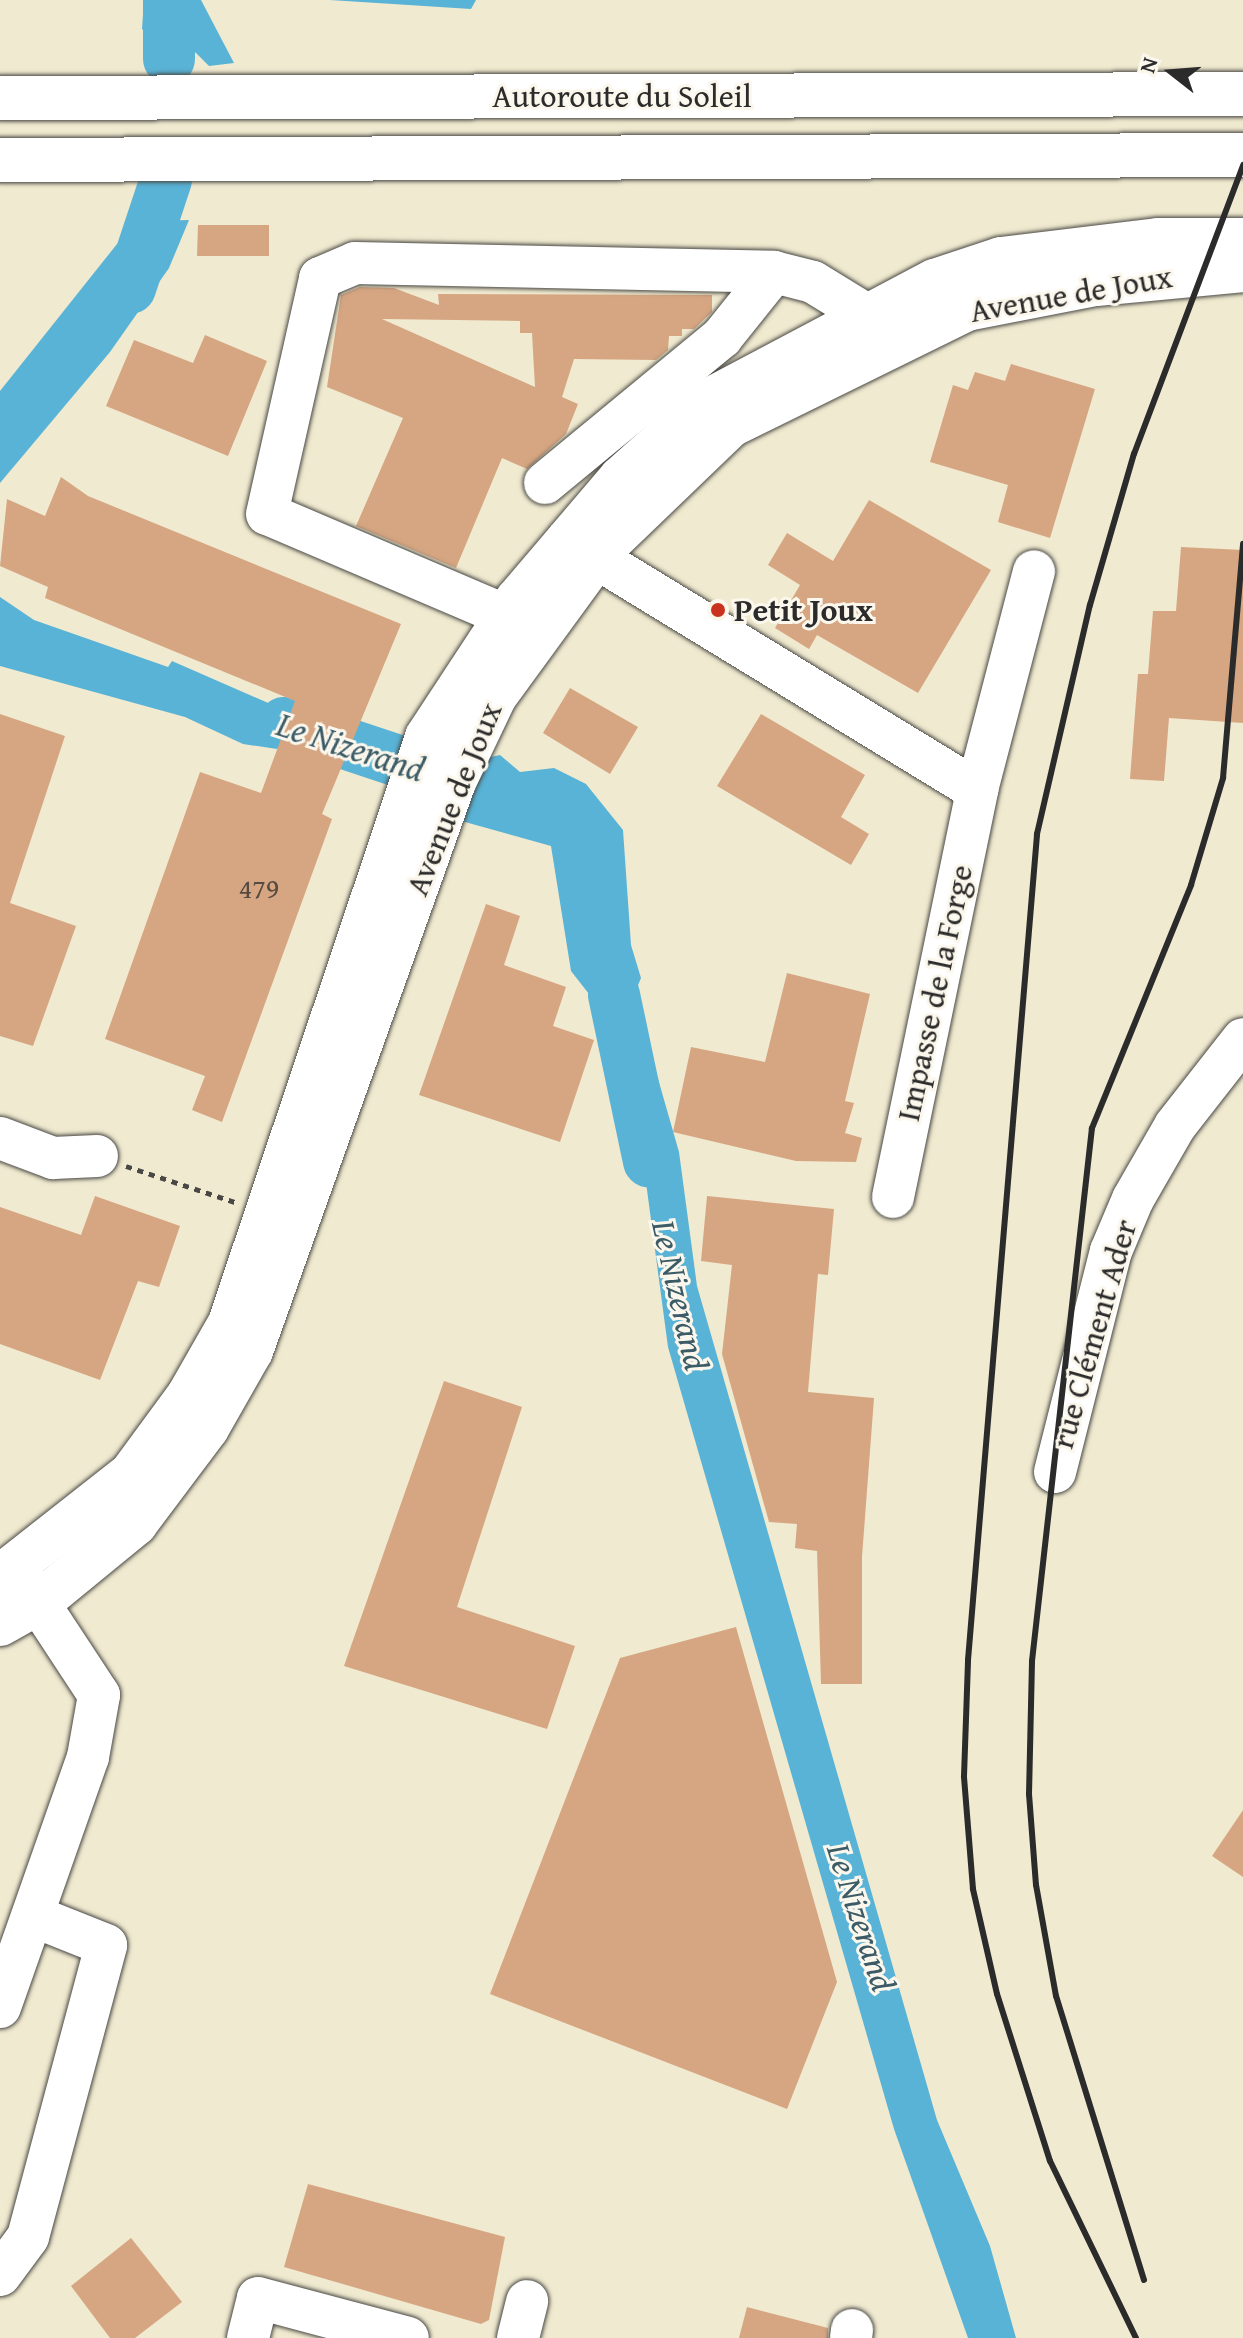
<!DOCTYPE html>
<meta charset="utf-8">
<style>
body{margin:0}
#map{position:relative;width:1243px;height:2338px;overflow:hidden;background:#f0ead0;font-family:"Gentium Book Plus",serif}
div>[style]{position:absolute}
.water>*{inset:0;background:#59b3d6}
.river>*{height:52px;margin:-26px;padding:0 26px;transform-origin:26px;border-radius:26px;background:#59b3d6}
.building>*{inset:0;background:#d6a682}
.path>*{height:5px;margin-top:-2.5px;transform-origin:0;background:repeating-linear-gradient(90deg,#494844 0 6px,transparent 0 12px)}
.roads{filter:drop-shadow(0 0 2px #494844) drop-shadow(0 0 2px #494844)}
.minor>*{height:42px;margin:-21px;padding:0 21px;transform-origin:21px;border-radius:21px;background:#fff}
.major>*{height:44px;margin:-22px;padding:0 22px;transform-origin:22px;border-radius:22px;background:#fff}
.highway>*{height:44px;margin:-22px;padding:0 22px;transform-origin:22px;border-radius:22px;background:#fff}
.rail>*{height:6px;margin:-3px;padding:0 3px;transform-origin:3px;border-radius:3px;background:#2b2b2b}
.dots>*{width:22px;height:22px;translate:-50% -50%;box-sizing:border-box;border:4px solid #fbf7ec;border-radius:50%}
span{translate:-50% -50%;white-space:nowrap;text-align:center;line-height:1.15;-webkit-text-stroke:6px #fbf7ec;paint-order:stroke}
.number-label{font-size:28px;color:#564a41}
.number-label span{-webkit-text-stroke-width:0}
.street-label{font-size:32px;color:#2b2b2b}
.poi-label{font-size:32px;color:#2b2b2b;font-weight:700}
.left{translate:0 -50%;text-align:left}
.water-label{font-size:34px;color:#3b5b67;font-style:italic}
.north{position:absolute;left:1131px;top:32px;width:80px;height:80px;-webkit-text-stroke:6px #fbf7ec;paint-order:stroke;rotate:287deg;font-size:22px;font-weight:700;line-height:32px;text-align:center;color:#2b2b2b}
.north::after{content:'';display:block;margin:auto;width:28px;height:36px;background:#2b2b2b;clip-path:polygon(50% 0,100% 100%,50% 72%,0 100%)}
</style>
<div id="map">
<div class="water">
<div style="clip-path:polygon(144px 0,201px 0,234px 63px,209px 66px,185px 42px,157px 45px,142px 29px)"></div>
<div style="clip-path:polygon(330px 0,476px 0,471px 9px)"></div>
<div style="clip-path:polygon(189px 220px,169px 268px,110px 352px,0 483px,0 391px,117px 244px,153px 221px)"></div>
<div style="clip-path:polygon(0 597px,34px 620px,168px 667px,172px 661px,291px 713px,284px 735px,277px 749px,243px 744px,185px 717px,0 666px)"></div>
<div style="clip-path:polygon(500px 755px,520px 772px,554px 768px,586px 784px,623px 830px,631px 945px,641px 978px,634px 995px,679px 1152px,697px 1286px,937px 2120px,990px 2246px,1016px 2338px,968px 2338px,894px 2129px,668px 1347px,631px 1070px,607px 1017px,571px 971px,551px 846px,447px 817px,462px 763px)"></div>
</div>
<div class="river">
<div style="left:169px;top:0;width:59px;rotate:90deg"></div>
<div style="left:130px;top:288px;width:114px;rotate:-71.6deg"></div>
<div style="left:284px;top:723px;width:190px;rotate:18.4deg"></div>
<div style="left:614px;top:995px;width:170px;rotate:78.1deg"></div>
</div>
<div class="building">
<div style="clip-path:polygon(198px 225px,269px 225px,269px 256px,197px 256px)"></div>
<div style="clip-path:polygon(evenodd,360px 287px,394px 288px,439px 305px,438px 294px,712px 295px,712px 312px,694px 329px,682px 329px,682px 336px,669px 336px,668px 350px,656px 360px,574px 359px,562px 397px,578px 404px,566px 434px,527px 469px,502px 458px,456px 568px,356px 526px,403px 418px,327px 387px,341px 295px,360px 287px,382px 319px,520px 321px,520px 333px,532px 333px,535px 387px,382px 319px)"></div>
<div style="clip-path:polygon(205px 335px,267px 361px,228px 456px,106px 406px,134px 340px,193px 363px)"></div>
<div style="clip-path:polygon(1011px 364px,1095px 389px,1050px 538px,998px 522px,1008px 485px,930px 462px,953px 385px,968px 390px,975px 372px,1005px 381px)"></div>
<div style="clip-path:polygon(61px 477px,88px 496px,401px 624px,322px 814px,332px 819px,222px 1122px,192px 1110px,205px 1076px,105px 1039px,200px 772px,261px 793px,295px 701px,45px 598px,48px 587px,0 566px,7px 499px,45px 516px)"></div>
<div style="clip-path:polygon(869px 500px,991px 570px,918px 693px,817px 635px,809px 649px,775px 628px,800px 585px,768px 565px,787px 533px,833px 561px)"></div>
<div style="clip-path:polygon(1181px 547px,1243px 550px,1243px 723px,1169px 718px,1164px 781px,1130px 779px,1138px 674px,1148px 674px,1153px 611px,1176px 611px)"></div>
<div style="clip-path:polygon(570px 688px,638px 727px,610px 774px,543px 733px)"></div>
<div style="clip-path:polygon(0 714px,65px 736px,10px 903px,76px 926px,33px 1046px,0 1036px)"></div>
<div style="clip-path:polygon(761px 714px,865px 775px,841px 817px,869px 834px,851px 865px,717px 786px)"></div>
<div style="clip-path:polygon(486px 904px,520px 916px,504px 965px,566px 987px,553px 1026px,594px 1040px,560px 1142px,419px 1095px)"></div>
<div style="clip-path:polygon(787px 973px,870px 994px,845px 1101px,854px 1103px,845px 1133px,862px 1138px,856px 1162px,796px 1161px,673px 1132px,691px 1047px,765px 1062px)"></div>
<div style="clip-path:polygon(95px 1196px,180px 1226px,159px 1287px,138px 1281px,100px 1380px,0 1344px,0 1207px,81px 1235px)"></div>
<div style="clip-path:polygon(707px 1196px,834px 1209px,828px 1275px,818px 1274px,808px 1392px,874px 1398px,862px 1557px,862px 1684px,821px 1684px,817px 1551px,795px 1548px,797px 1524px,769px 1522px,722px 1354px,732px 1265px,701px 1261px)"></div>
<div style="clip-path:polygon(444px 1381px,522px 1407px,457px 1607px,575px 1646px,547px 1729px,344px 1666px)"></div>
<div style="clip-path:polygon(736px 1627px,837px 1982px,787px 2109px,490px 1994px,620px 1658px)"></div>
<div style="clip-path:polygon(1243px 1810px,1243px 1877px,1212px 1856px)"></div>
<div style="clip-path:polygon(308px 2184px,505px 2237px,489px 2320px,481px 2324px,284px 2267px)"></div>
<div style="clip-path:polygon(131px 2238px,182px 2302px,135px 2338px,110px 2338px,71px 2286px)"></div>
<div style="clip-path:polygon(747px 2307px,828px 2328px,828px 2338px,739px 2338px)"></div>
</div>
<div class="path">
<div style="left:126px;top:1166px;width:115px;rotate:18.3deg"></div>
</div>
<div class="roads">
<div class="minor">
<div style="left:545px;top:483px;width:229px;rotate:-39.5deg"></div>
<div style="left:722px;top:337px;width:83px;rotate:-51.3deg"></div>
<div style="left:567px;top:540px;width:480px;rotate:31.4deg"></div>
<div style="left:537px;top:629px;width:293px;rotate:-156.9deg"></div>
<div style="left:267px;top:514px;width:242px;rotate:-77.3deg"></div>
<div style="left:320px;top:278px;width:38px;rotate:-23deg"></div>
<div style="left:355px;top:263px;width:419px;rotate:1.2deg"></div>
<div style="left:774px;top:272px;width:40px;rotate:14.4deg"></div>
<div style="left:813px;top:282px;width:63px;rotate:31.4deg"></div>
<div style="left:867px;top:315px;width:35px;rotate:68deg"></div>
<div style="left:0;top:1138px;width:57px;rotate:20.7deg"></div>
<div style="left:53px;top:1158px;width:44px;rotate:-2.6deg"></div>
<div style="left:893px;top:1197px;width:416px;rotate:-78.3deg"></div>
<div style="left:977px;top:790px;width:226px;rotate:-75.4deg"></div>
<div style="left:1055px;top:1472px;width:228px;rotate:-75.8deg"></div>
<div style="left:1111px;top:1251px;width:56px;rotate:-67.1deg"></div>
<div style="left:1133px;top:1199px;width:84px;rotate:-60.1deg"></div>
<div style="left:1175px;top:1126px;width:110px;rotate:-52deg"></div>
<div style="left:0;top:2007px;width:265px;rotate:-70.6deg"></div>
<div style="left:88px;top:1757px;width:63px;rotate:-79.9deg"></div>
<div style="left:99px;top:1695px;width:146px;rotate:-123.3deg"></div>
<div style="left:0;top:2275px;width:47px;rotate:-53.6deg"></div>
<div style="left:28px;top:2237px;width:302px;rotate:-75deg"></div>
<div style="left:106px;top:1945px;width:79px;rotate:-158.3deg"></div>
<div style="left:248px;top:2338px;width:41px;rotate:-76deg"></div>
<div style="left:258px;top:2298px;width:155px;rotate:14.9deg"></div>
<div style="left:518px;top:2338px;width:38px;rotate:-76deg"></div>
<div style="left:851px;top:2338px;width:8px;rotate:-83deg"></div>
</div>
<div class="major">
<div style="left:0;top:1577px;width:167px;rotate:-38.2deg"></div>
<div style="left:131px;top:1474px;width:98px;rotate:-53.7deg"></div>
<div style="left:189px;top:1395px;width:83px;rotate:-60.3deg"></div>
<div style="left:230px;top:1323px;width:618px;rotate:-71.42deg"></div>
<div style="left:427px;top:737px;width:164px;rotate:-56.7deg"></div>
<div style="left:517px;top:600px;width:160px;rotate:-49.6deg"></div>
<div style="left:621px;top:478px;width:114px;rotate:-41.8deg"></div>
<div style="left:706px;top:402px;width:259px;rotate:-27.9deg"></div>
<div style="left:935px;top:281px;width:70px;rotate:-18.4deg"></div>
<div style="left:1001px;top:259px;width:158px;rotate:-6.9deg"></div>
<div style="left:1158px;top:240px;width:85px"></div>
<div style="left:0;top:1624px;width:47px;rotate:-29.3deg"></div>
<div style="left:41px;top:1601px;width:122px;rotate:-39.3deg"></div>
<div style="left:135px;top:1524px;width:120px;rotate:-53.1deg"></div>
<div style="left:207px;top:1428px;width:89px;rotate:-60.3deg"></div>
<div style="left:251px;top:1351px;width:604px;rotate:-70.37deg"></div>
<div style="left:454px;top:782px;width:95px;rotate:-64.5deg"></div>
<div style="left:495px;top:696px;width:182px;rotate:-53.9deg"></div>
<div style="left:602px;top:549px;width:179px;rotate:-43.9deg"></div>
<div style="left:731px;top:425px;width:263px;rotate:-26.2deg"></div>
<div style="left:967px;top:309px;width:131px;rotate:-11deg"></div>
<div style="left:1096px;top:284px;width:148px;rotate:-5.4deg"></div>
</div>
<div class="highway">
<div style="left:0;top:98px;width:1243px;rotate:-0.18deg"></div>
<div style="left:0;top:160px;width:1243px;rotate:-0.23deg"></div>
</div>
</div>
<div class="rail">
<div style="left:1144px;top:2280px;width:297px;rotate:-107.2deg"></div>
<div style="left:1056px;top:1996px;width:113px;rotate:-100.2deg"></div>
<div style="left:1036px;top:1885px;width:91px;rotate:-94.4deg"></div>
<div style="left:1029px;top:1794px;width:133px;rotate:-88.7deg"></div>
<div style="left:1032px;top:1661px;width:536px;rotate:-83.58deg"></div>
<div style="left:1092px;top:1128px;width:262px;rotate:-67.8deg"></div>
<div style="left:1191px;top:885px;width:112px;rotate:-73.3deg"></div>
<div style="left:1223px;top:778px;width:235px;rotate:-85.1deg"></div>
<div style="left:1136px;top:2338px;width:197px;rotate:-115.9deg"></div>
<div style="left:1050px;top:2161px;width:175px;rotate:-107.6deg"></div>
<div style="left:997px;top:1994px;width:108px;rotate:-102.9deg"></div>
<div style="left:973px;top:1889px;width:113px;rotate:-94.6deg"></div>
<div style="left:964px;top:1776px;width:116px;rotate:-88deg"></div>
<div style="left:968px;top:1660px;width:829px;rotate:-85.22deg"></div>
<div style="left:1037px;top:834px;width:235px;rotate:-77deg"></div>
<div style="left:1090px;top:605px;width:157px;rotate:-73.8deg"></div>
<div style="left:1134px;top:454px;width:309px;rotate:-69.3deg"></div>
</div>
<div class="dots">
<div style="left:718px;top:610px;background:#c8321e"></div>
</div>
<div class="number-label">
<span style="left:259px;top:888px">479</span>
</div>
<div class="street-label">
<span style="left:622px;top:96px">Autoroute du Soleil</span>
<span style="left:1071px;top:294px;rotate:-10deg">Avenue de Joux</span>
<span style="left:454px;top:799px;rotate:-68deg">Avenue de Joux</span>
<span style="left:935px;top:993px;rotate:-78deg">Impasse de la Forge</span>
<span style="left:1094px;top:1334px;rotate:-74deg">rue Clément Ader</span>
</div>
<div class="poi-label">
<span class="left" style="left:734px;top:610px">Petit Joux</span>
</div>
<div class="water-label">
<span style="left:351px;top:746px;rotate:18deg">Le Nizerand</span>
<span style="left:681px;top:1295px;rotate:77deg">Le Nizerand</span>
<span style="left:862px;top:1917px;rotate:72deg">Le Nizerand</span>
</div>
<div class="north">N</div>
</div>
